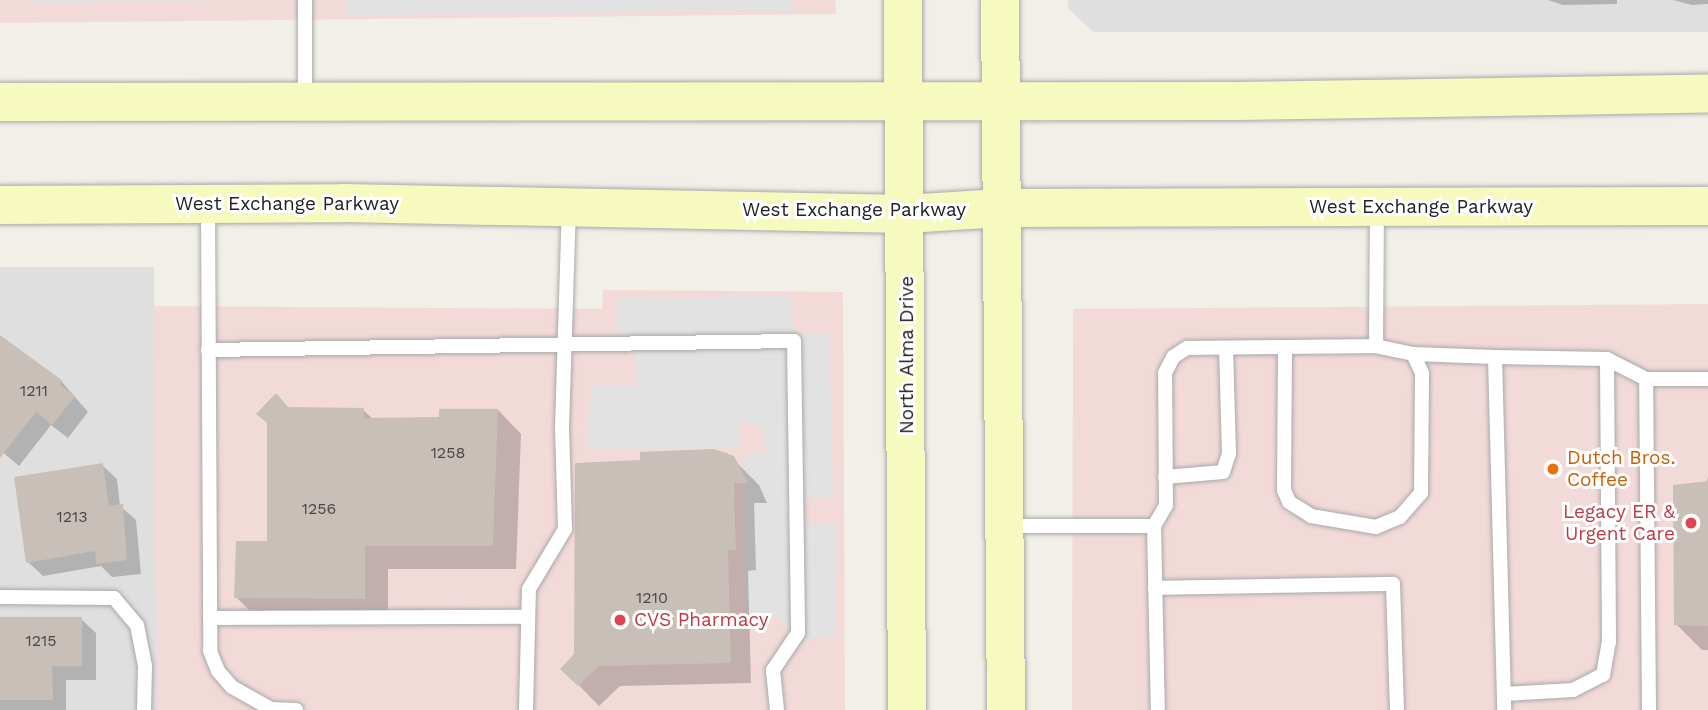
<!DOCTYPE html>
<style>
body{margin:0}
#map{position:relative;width:1708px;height:710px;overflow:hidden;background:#f2efe9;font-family:"Work Sans",sans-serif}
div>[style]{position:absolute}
.residential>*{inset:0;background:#e0dfdf}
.commercial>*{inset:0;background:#f2dad9}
.parking>*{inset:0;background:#e2e2e2}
.shadow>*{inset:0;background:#0003}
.building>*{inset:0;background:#c7bfb8}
.roads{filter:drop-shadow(0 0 2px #a9a9a9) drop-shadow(0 0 2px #a9a9a9)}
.service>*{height:14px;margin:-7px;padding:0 7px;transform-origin:7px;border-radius:7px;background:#fff}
.secondary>*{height:38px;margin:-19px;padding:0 19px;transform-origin:19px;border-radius:19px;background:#f7fabf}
.dots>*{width:19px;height:19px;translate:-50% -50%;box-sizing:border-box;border:4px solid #fff;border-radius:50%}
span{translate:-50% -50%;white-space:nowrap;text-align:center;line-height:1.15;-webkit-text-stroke:6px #fff;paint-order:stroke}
.number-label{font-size:16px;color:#4b4948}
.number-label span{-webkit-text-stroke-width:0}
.street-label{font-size:19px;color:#222}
.food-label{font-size:19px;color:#c56008}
.left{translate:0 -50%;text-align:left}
.health-label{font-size:19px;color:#be3a42}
.right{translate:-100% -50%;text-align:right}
</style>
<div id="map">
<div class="residential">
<div style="clip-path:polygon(1068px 0,1708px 0,1708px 32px,1093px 32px,1068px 8px)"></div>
<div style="clip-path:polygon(0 267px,154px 267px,158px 710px,0 710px)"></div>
</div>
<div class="commercial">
<div style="clip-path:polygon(0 0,835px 0,836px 14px,0 23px)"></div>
<div style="clip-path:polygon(603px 290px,843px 292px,845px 710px,158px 710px,153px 306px,602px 309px)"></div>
<div style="clip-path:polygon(1708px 304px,1708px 710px,1072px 710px,1073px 309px)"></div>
</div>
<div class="parking">
<div style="clip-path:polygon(30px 0,246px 0,30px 3px)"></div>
<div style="clip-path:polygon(347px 0,792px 0,793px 11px,346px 15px)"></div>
<div style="clip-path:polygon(790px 296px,794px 335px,829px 333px,833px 497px,806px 497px,806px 522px,837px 524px,835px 636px,806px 639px,771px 614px,745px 614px,744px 455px,766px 453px,761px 427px,739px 421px,739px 448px,589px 450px,588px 422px,592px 385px,635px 385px,637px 360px,615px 324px,618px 298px)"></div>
</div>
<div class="shadow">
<div style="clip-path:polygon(1548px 0,1617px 0,1617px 4px,1563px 5px)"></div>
<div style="clip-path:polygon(1673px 0,1708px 0,1708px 4px,1692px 5px)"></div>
<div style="clip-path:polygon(0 341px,62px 382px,88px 412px,68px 438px,51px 425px,19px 466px,0 450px)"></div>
<div style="clip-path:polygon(289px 409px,363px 410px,373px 419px,440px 419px,498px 410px,521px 434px,516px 569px,388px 569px,388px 621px,260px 621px,236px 597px,268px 542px)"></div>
<div style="clip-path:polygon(714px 451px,727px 453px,759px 485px,767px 503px,754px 503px,756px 570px,748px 571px,751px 683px,620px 686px,599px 706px,563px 669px,576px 655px,642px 462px)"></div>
<div style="clip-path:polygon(102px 465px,117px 479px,120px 506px,136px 520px,141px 574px,112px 577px,101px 566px,43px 576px,28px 562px)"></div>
<div style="clip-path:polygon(1708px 476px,1708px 650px,1702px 650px,1676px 624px)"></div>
<div style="clip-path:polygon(0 619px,81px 619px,96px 633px,96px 680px,66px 680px,66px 710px,0 710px)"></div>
</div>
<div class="building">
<div style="clip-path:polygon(0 335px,63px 381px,60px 385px,75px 396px,52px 425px,36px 412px,0 458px)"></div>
<div style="clip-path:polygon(276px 393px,288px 407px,364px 408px,364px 418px,439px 417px,439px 409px,498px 409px,493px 546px,365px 546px,365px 599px,234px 598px,236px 541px,267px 541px,267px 423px,256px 414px)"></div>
<div style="clip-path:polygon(714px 449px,734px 456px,748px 483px,734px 483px,736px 550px,728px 550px,731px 663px,599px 666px,578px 686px,560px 669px,574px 654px,575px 463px,640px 460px,640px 452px)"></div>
<div style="clip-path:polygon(103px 463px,109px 506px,123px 504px,127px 560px,96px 564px,95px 551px,26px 563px,14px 477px)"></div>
<div style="clip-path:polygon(1708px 481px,1708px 626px,1674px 625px,1673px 485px)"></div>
<div style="clip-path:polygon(0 617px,82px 617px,82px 666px,52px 666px,53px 700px,0 700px)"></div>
</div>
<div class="roads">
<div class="service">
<div style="left:305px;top:0;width:99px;rotate:90deg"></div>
<div style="left:208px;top:205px;width:446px;rotate:89.7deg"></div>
<div style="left:210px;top:651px;width:22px;rotate:68deg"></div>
<div style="left:218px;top:671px;width:21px;rotate:49deg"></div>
<div style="left:232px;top:687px;width:45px;rotate:29.4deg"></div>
<div style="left:271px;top:709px;width:25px;rotate:2deg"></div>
<div style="left:1285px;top:347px;width:143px;rotate:90.4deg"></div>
<div style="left:1284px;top:490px;width:13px;rotate:67deg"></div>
<div style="left:1289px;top:502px;width:26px;rotate:32deg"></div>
<div style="left:1311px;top:516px;width:66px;rotate:9.6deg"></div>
<div style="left:1376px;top:527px;width:26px;rotate:-23deg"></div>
<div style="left:1400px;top:517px;width:32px;rotate:-49deg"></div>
<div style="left:1421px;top:493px;width:120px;rotate:-89.5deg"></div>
<div style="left:1422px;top:373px;width:21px;rotate:-115deg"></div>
<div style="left:1413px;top:354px;width:38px;rotate:-168deg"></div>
<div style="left:208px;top:350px;width:586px;rotate:-0.88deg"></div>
<div style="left:794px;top:341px;width:292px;rotate:89.2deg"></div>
<div style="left:798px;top:633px;width:45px;rotate:124deg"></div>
<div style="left:773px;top:670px;width:40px;rotate:84.3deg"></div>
<div style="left:1413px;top:354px;width:82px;rotate:2.1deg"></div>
<div style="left:1495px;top:357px;width:353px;rotate:88.5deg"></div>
<div style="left:1495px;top:357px;width:112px;rotate:1deg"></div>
<div style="left:1607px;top:359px;width:44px;rotate:27.1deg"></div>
<div style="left:1165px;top:477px;width:58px;rotate:-4.9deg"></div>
<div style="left:1223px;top:472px;width:19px;rotate:-72deg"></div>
<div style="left:1229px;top:454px;width:106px;rotate:-91.6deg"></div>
<div style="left:1006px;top:526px;width:148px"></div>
<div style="left:1154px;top:526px;width:24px;rotate:-60deg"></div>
<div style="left:1166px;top:505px;width:132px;rotate:-90.4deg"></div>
<div style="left:1165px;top:373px;width:18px;rotate:-63deg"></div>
<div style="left:1173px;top:357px;width:17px;rotate:-33deg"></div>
<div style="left:1187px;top:348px;width:189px;rotate:-0.6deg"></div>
<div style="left:1376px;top:346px;width:138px;rotate:-89.6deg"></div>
<div style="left:1154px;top:526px;width:184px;rotate:88.8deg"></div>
<div style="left:1155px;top:588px;width:238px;rotate:-1deg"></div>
<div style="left:1393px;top:584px;width:126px;rotate:88.2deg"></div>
<div style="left:0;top:597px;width:114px;rotate:0.5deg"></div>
<div style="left:114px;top:598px;width:35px;rotate:50deg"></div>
<div style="left:137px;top:625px;width:42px;rotate:79deg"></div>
<div style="left:145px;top:666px;width:44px;rotate:91.3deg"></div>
<div style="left:210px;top:618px;width:316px;rotate:-0.2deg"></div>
<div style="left:1504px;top:694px;width:69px;rotate:-3.3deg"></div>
<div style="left:1573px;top:690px;width:34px;rotate:-27deg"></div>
<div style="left:1603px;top:675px;width:34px;rotate:-80deg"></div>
<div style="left:1609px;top:642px;width:283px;rotate:-90.4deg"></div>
<div style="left:526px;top:710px;width:121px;rotate:-88.6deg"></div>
<div style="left:529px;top:589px;width:70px;rotate:-59deg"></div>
<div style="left:565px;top:529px;width:102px;rotate:-91.7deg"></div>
<div style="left:562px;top:427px;width:218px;rotate:-88.2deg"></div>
<div style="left:1649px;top:710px;width:331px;rotate:-90.5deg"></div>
<div style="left:1646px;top:379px;width:62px"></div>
</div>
<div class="secondary">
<div style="left:903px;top:0;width:710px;rotate:89.68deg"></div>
<div style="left:1000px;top:0;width:710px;rotate:89.52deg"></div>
<div style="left:0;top:102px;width:1237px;rotate:-0.05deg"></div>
<div style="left:1237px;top:101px;width:471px;rotate:-0.9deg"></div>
<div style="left:0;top:205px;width:344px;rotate:-0.3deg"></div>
<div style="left:344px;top:203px;width:562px;rotate:1.12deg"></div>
<div style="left:906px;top:214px;width:95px;rotate:-3.6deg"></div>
<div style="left:1001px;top:208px;width:707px;rotate:-0.16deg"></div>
</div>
</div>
<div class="dots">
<div style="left:1553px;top:469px;background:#e8710a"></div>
<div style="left:1691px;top:523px;background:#e0444e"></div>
<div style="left:620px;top:620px;background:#e0444e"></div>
</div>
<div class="number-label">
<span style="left:34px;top:391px">1211</span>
<span style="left:448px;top:453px">1258</span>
<span style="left:319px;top:509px">1256</span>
<span style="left:72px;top:517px">1213</span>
<span style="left:652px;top:598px">1210</span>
<span style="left:41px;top:641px">1215</span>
</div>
<div class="street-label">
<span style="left:287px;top:204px">West Exchange Parkway</span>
<span style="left:1421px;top:207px">West Exchange Parkway</span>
<span style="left:854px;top:210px">West Exchange Parkway</span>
<span style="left:907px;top:355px;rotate:-90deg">North Alma Drive</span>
</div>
<div class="food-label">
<span class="left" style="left:1567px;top:469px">Dutch Bros.<br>Coffee</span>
</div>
<div class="health-label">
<span class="right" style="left:1675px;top:523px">Legacy ER &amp;<br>Urgent Care</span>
<span class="left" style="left:634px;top:620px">CVS Pharmacy</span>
</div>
</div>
